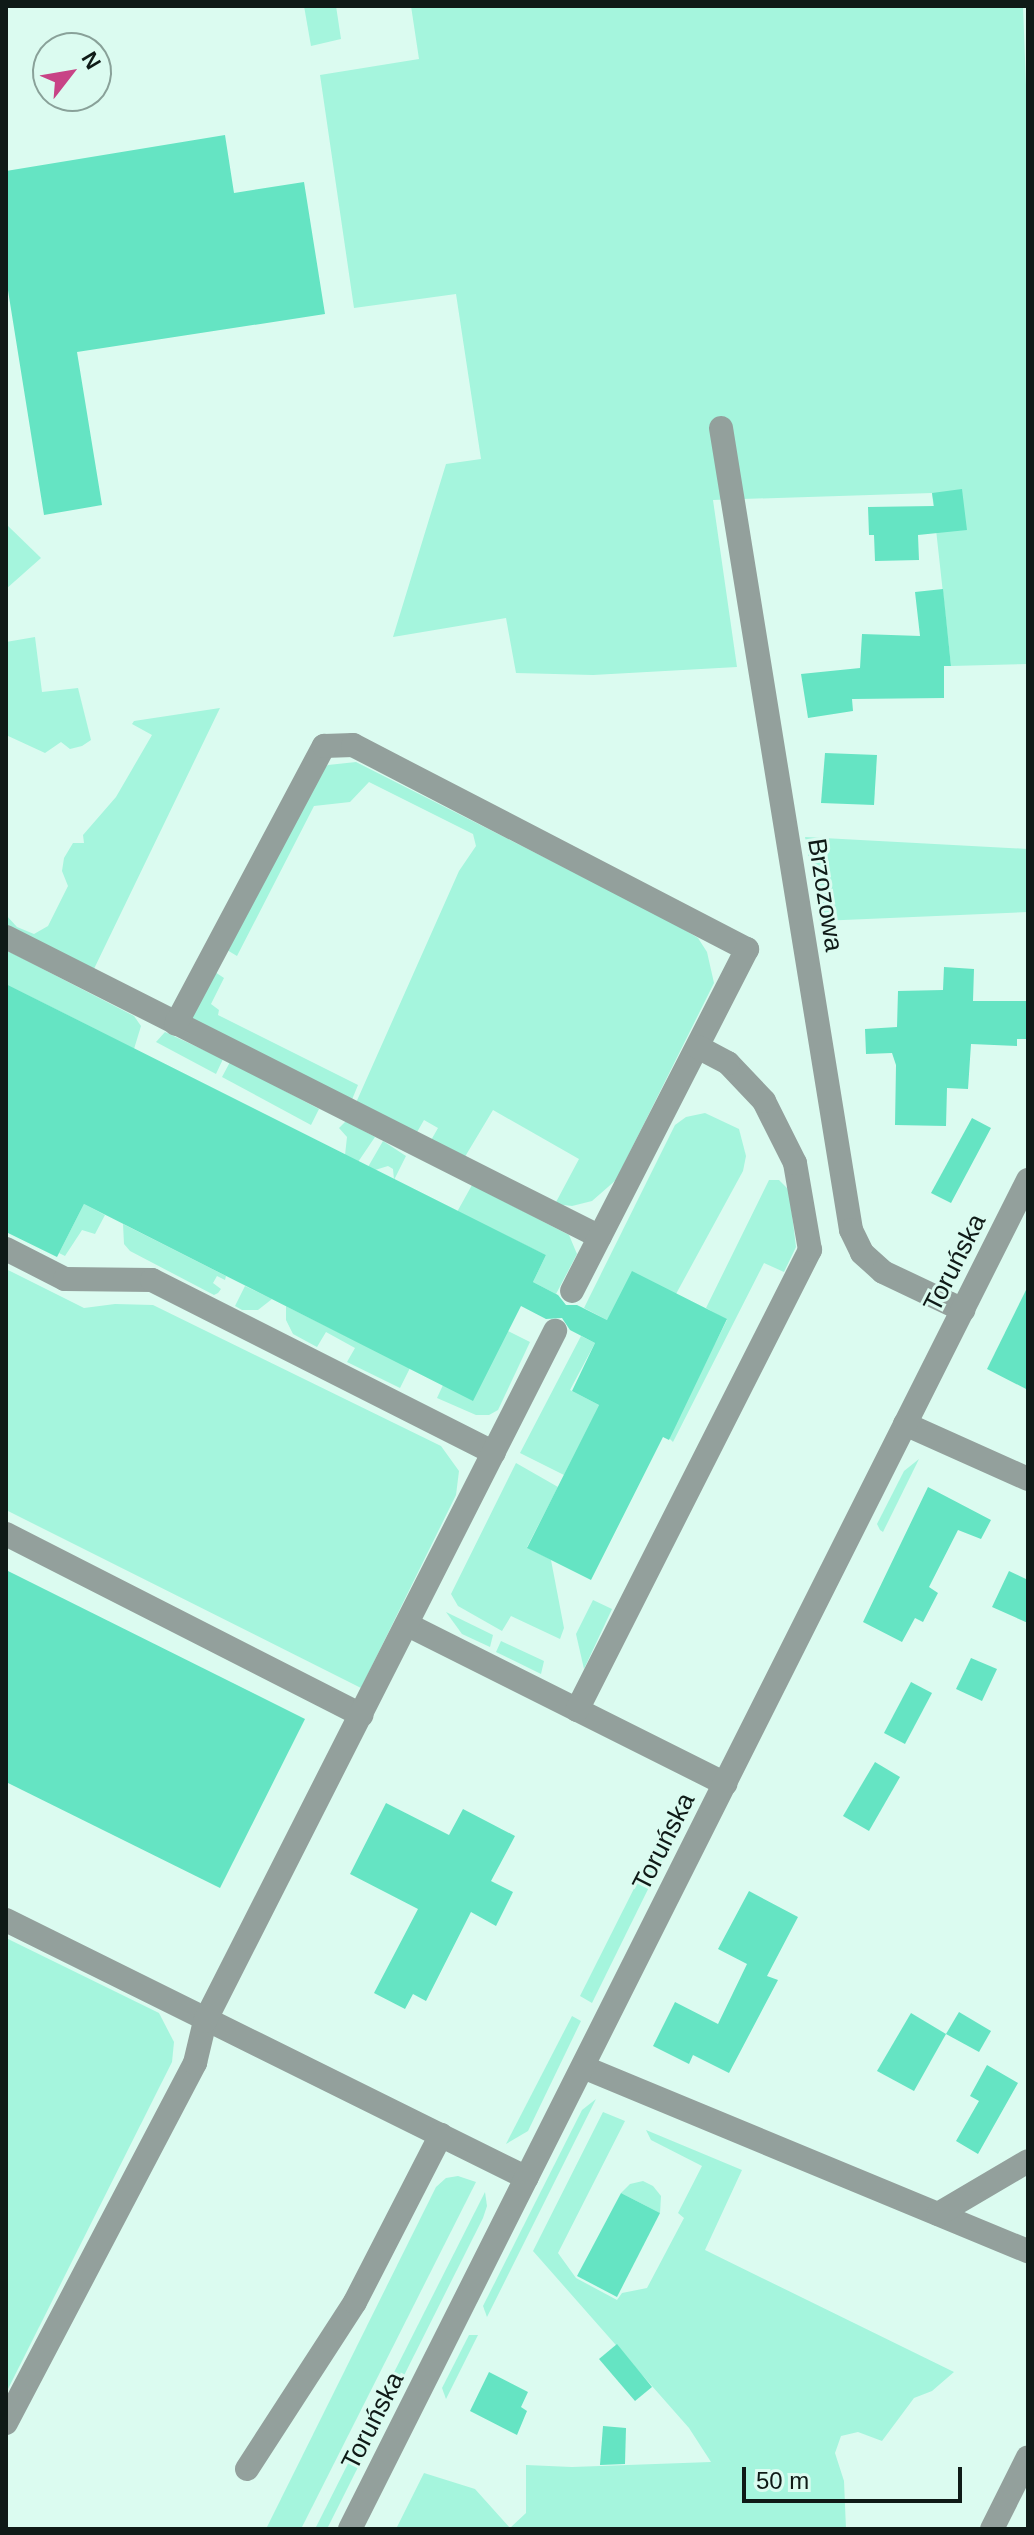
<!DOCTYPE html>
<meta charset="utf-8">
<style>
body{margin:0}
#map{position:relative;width:1034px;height:2535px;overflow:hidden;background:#dbfbf0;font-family:Arial,sans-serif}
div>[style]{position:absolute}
.green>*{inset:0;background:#a5f5dd}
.building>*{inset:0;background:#65e4c3}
.minor>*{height:24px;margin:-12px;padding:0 12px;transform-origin:12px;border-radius:12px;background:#93a09c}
span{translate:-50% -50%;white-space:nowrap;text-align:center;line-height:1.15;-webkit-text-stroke:6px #dbfbf0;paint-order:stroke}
.street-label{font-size:26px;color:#0f1a17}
.frame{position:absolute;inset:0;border:8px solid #0f1a17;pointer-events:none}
.north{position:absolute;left:32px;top:32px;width:80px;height:80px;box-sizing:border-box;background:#dbfbf0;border:2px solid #89a199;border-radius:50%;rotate:59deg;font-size:22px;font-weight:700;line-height:32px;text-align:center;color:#0f1a17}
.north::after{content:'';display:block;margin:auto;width:28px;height:36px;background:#c84386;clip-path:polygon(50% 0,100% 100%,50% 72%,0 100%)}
.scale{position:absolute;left:742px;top:2467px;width:220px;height:36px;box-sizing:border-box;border:4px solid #0f1a17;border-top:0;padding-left:10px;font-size:24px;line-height:28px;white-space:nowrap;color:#0f1a17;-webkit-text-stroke:6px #dbfbf0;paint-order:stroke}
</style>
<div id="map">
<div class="green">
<div style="clip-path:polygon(304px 6px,336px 6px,341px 39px,311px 46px)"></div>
<div style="clip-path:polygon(411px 6px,1023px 6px,1028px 138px,1028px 664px,951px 666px,932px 493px,713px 500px,737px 667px,593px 675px,516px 673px,506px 618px,393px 637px,446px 464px,481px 459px,456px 294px,354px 308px,320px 75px,419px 59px)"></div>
<div style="clip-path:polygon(6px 524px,41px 558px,6px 589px)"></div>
<div style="clip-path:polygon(35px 637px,42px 692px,78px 688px,91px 740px,82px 746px,70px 749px,61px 742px,45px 753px,6px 735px,6px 642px)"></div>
<div style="clip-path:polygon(220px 708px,92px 973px,6px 930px,6px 915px,17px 927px,34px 934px,48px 926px,68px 886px,62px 871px,64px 858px,73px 843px,84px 843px,83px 835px,116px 797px,152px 735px,132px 724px,134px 721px)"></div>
<div style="clip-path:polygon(356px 762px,670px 921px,698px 938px,707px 952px,714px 983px,616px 1180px,592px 1201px,572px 1206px,555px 1204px,579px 1159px,493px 1110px,463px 1160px,430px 1142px,438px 1128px,424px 1120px,416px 1134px,355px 1105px,459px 871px,476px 846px,473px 834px,369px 782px,350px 802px,314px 806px,237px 956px,227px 950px,315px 775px,328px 765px)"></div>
<div style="clip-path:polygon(805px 837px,1028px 849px,1028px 912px,820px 921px)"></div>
<div style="clip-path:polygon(6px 950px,134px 1016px,141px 1026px,134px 1049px,6px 984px)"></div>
<div style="clip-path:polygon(215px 972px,224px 978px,211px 1004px,219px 1010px,218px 1015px,358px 1085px,351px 1102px,183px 1017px)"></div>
<div style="clip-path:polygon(165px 1032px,223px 1059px,216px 1074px,156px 1042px)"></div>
<div style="clip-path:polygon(230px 1062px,319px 1109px,311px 1125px,222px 1077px)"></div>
<div style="clip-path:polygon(705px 1113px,739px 1129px,746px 1156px,743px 1171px,676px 1294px,607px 1320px,584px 1308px,675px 1125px,686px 1117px)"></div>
<div style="clip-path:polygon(346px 1121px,375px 1137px,358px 1162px,345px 1155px,347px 1137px,339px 1128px)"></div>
<div style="clip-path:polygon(383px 1141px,406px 1156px,394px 1180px,393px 1169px,388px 1166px,375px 1170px,368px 1167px)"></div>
<div style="clip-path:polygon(769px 1180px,779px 1180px,789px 1190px,796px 1247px,784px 1272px,764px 1263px,673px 1442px,668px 1437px,727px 1320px,706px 1308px)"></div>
<div style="clip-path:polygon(472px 1185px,569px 1235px,577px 1254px,556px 1294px,533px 1282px,546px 1255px,457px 1212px)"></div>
<div style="clip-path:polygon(84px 1204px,105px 1215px,95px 1234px,82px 1230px,65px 1256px,59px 1253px)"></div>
<div style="clip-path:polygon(123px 1224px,226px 1276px,225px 1280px,217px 1276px,213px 1283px,221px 1289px,218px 1293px,214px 1295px,130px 1251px,124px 1244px)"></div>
<div style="clip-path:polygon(6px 1269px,84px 1308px,115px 1304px,153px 1305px,441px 1446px,459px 1471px,456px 1495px,361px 1688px,6px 1510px)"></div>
<div style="clip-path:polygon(245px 1286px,272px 1299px,258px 1310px,242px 1310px,235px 1306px)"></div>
<div style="clip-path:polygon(286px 1306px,410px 1368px,400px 1388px,347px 1362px,355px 1348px,326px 1332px,317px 1347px,293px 1334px,286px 1320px)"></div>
<div style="clip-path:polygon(508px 1331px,530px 1342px,498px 1410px,489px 1415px,476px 1415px,437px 1398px,443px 1385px)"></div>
<div style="clip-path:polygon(581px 1336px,595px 1343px,570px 1390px,599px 1405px,564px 1475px,520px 1453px)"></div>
<div style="clip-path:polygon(919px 1459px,883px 1532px,880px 1530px,877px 1524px,904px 1471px)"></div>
<div style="clip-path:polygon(516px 1463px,558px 1487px,527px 1547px,551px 1560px,564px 1628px,560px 1639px,511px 1616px,502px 1631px,458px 1606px,451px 1594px)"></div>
<div style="clip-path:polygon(593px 1600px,612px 1609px,584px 1669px,576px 1634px)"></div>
<div style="clip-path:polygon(446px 1612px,493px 1635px,490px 1647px,462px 1634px)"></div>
<div style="clip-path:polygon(501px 1641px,544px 1661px,541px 1674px,496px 1652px)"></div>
<div style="clip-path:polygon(680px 1797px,685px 1814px,592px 2003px,580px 1996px)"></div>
<div style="clip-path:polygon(6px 1938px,159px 2013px,174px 2042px,172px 2062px,6px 2393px)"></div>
<div style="clip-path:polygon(572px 2016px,581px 2021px,528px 2131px,506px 2144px)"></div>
<div style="clip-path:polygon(596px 2099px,487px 2317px,483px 2306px,582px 2110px)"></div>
<div style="clip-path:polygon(603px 2112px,625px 2121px,558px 2253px,576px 2278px,617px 2300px,622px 2293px,647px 2288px,684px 2218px,678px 2213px,702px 2166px,651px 2140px,646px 2130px,742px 2170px,705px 2250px,954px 2372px,932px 2391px,914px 2398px,882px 2441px,858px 2432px,841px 2436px,835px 2453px,844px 2481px,846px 2529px,396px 2529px,424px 2473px,475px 2489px,510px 2528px,526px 2513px,526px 2465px,572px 2467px,711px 2462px,689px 2428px,533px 2251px)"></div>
<div style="clip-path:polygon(458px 2176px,476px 2182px,301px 2529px,266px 2529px,436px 2187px,446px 2178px)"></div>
<div style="clip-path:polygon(643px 2181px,653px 2186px,661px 2196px,660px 2213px,621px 2193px,630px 2184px)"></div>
<div style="clip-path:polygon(485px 2192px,487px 2206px,483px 2218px,327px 2529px,315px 2529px)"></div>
<div style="clip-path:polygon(469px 2335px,478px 2335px,446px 2399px,442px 2388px)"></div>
</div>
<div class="building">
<div style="clip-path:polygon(225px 135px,234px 193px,304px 182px,325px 314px,77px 352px,102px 505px,44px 515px,6px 278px,6px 171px)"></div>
<div style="clip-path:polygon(962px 489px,967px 530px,918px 535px,919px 560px,875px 561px,874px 535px,869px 535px,868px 507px,934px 506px,932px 493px)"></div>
<div style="clip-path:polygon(943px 589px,951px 666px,944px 666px,944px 698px,852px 699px,853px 711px,808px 718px,801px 674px,860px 668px,862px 634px,920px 636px,915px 592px)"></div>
<div style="clip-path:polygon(825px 753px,877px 755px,874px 805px,821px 803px)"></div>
<div style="clip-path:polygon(944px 967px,974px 969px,973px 1001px,1028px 1001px,1028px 1039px,1017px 1039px,1017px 1046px,971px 1044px,968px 1089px,947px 1088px,946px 1126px,895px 1125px,896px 1065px,892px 1053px,866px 1054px,865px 1029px,897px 1027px,898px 991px,943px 990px)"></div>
<div style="clip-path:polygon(6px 984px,546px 1255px,533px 1282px,558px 1295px,566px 1305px,577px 1305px,607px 1320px,632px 1271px,727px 1319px,669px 1440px,663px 1437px,591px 1580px,527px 1548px,599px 1405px,572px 1391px,595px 1343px,570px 1330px,562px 1318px,546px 1319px,521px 1306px,473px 1401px,84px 1204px,57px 1257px,6px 1232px)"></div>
<div style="clip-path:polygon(972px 1118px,991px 1128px,951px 1203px,931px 1193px)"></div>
<div style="clip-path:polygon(1028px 1286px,1028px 1390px,987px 1369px)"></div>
<div style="clip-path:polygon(928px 1487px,991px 1520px,981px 1539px,958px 1530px,929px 1587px,938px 1593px,923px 1622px,915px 1618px,902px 1642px,863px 1622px)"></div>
<div style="clip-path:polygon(6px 1570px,305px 1719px,220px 1888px,6px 1782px)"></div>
<div style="clip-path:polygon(1009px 1571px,1028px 1580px,1028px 1623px,992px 1607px)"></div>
<div style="clip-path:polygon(971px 1658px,997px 1669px,982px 1701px,956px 1689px)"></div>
<div style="clip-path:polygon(911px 1682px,932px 1693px,905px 1744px,884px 1733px)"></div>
<div style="clip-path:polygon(875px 1762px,900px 1777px,869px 1831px,843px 1816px)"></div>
<div style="clip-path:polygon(386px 1803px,449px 1835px,463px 1809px,515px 1836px,491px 1881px,513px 1892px,496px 1926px,471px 1912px,426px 2001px,413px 1994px,405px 2009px,374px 1993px,418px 1909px,350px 1874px)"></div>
<div style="clip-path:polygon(749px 1891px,798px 1917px,767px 1976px,778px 1980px,729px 2073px,693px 2055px,689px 2064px,653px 2046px,675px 2002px,718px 2024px,747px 1964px,718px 1949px)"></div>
<div style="clip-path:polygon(959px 2012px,991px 2031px,979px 2052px,946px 2034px)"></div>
<div style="clip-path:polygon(911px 2013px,946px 2034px,914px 2091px,877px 2071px)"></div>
<div style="clip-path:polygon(987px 2065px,1018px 2083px,978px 2154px,956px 2141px,979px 2101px,970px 2096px)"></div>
<div style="clip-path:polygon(621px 2193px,660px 2213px,617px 2297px,577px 2276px)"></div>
<div style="clip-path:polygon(617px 2344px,652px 2387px,635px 2401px,599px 2359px)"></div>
<div style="clip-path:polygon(489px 2372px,528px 2392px,521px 2407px,527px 2411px,517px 2435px,470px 2411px)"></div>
<div style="clip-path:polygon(603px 2426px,626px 2428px,625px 2464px,600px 2465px)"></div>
</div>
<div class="minor">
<div style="left:721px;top:428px;width:812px;rotate:80.79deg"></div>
<div style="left:851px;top:1230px;width:25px;rotate:64deg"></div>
<div style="left:862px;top:1253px;width:28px;rotate:42deg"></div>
<div style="left:883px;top:1272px;width:89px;rotate:25.4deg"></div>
<div style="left:6px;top:937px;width:665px;rotate:26.8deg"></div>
<div style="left:176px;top:1024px;width:315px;rotate:-62deg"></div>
<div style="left:324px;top:746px;width:29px;rotate:-2deg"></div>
<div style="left:353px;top:745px;width:444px;rotate:27.4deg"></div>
<div style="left:747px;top:949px;width:384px;rotate:117.1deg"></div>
<div style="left:6px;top:1249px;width:66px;rotate:27deg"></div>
<div style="left:65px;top:1279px;width:87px;rotate:0.7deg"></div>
<div style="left:152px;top:1280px;width:383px;rotate:26.8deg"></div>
<div style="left:905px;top:1424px;width:135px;rotate:24.1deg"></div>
<div style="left:6px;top:1534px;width:399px;rotate:27deg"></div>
<div style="left:408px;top:1625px;width:355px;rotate:26.6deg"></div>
<div style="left:577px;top:1710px;width:516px;rotate:-63.14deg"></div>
<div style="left:810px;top:1250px;width:88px;rotate:-99.8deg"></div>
<div style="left:795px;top:1163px;width:69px;rotate:-116.6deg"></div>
<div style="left:764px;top:1101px;width:52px;rotate:-133.5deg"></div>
<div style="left:728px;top:1063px;width:34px;rotate:-152deg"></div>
<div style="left:6px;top:1920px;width:581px;rotate:26.34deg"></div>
<div style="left:583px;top:2067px;width:482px;rotate:22.5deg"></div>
<div style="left:938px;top:2214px;width:104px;rotate:-30.5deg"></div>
<div style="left:6px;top:2423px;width:407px;rotate:-62.3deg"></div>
<div style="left:195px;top:2063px;width:43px;rotate:-76.6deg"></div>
<div style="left:205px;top:2021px;width:774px;rotate:-63.1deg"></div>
<div style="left:247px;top:2469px;width:199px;rotate:-57.1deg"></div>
<div style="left:355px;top:2302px;width:188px;rotate:-62.8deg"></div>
<div style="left:350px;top:2529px;width:1510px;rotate:-63.32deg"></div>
<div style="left:992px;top:2529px;width:80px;rotate:-63.4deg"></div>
</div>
<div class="street-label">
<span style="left:825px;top:895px;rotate:81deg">Brzozowa</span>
<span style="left:955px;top:1263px;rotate:-63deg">Toruńska</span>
<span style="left:664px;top:1842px;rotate:-63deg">Toruńska</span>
<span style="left:373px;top:2421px;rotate:-63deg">Toruńska</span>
</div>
<div class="frame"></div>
<div class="north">N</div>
<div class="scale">50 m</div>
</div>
